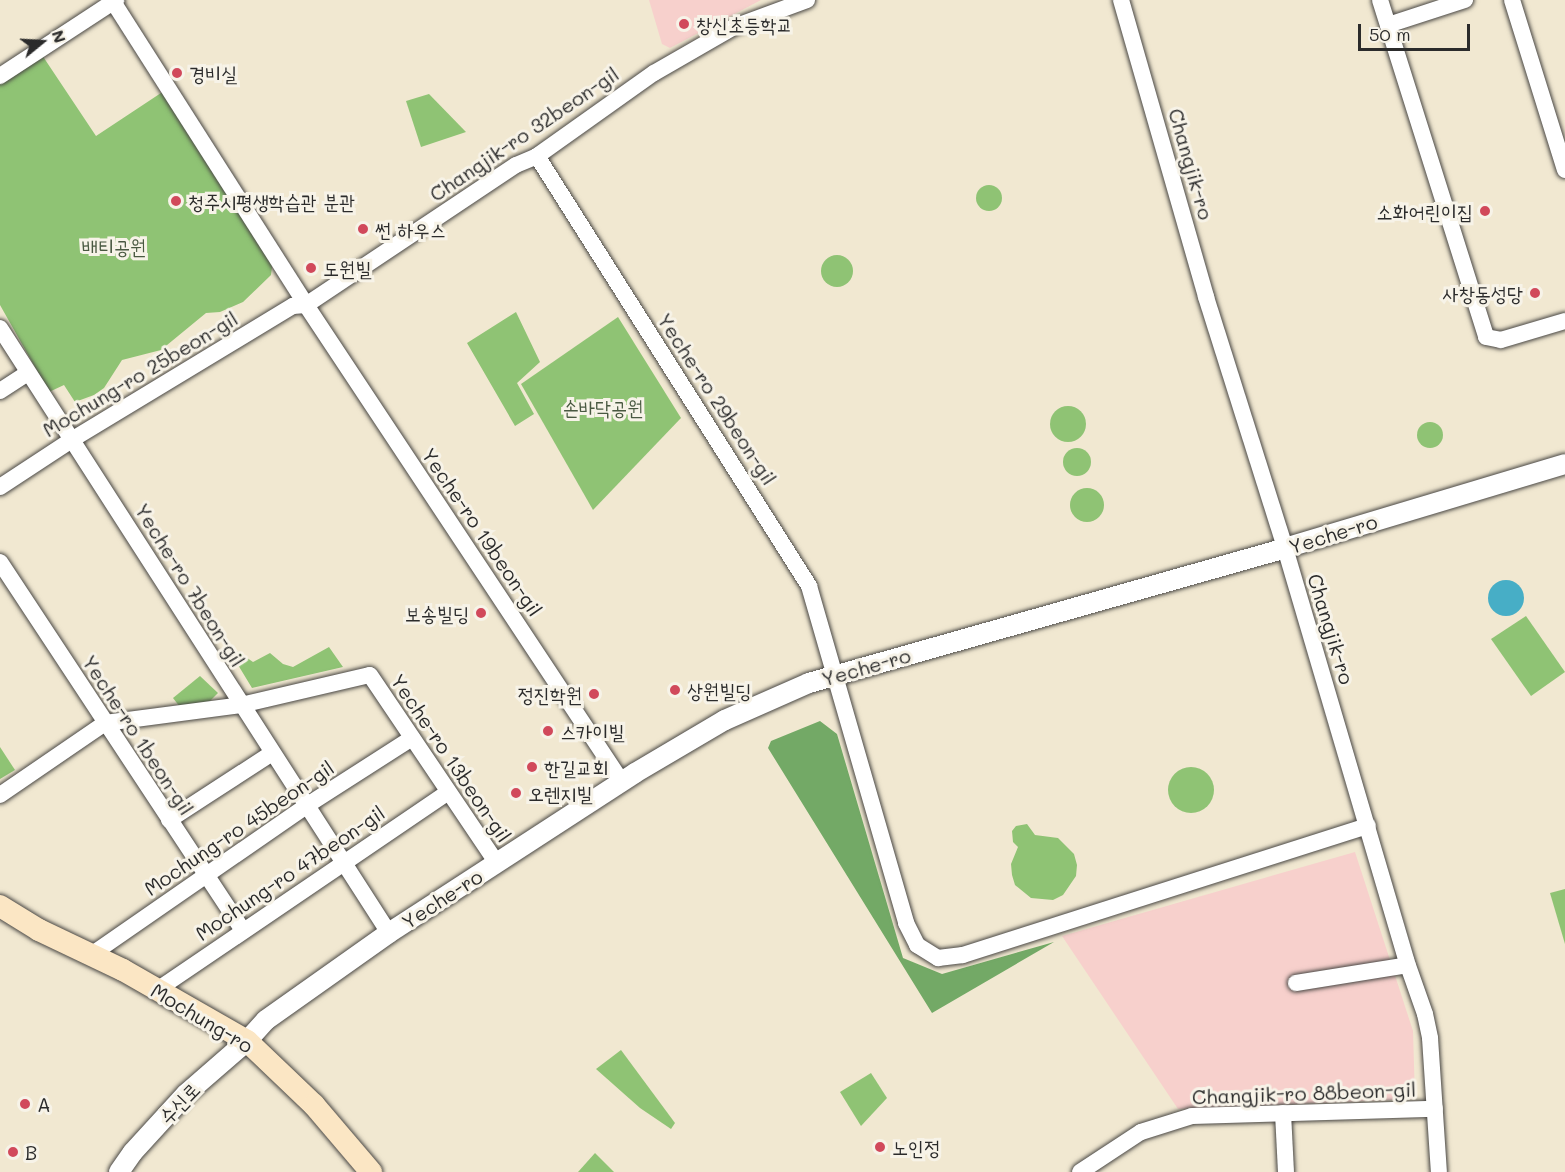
<!DOCTYPE html>
<meta charset="utf-8">
<style>
body{margin:0}
#map{position:relative;width:1565px;height:1172px;overflow:hidden;background:#f1e8d1;font-family:Mali,"Poor Story",sans-serif}
div>[style]{position:absolute}
.built>*{inset:0;background:#f7d0cc}
.green>*{inset:0;background:#8fc374}
.round{border-radius:50%}
.forest>*{inset:0;background:#73a966}
.water>*{inset:0;background:#47aec6}
.roads{filter:drop-shadow(0 0 2px #494744) drop-shadow(0 0 2px #494744)}
.minor>*{height:16px;margin:-8px;padding:0 8px;transform-origin:8px;border-radius:8px;background:#fff}
.tertiary>*{height:20px;margin:-10px;padding:0 10px;transform-origin:10px;border-radius:10px;background:#fff}
.secondary>*{height:22px;margin:-11px;padding:0 11px;transform-origin:11px;border-radius:11px;background:#fbe6c4}
.dots>*{width:16px;height:16px;translate:-50% -50%;box-sizing:border-box;border:3px solid #f7f3e8;border-radius:50%}
span{translate:-50% -50%;white-space:nowrap;text-align:center;line-height:1.15;-webkit-text-stroke:6px #f7f3e8;paint-order:stroke}
.poi-label{font-size:20px;color:#2b2b2b}
.left{translate:0 -50%;text-align:left}
.right{translate:-100% -50%;text-align:right}
.street-label{font-size:20px;color:#2b2b2b}
.park-label{font-size:20px;color:#495941}
.north{position:absolute;left:12px;top:12px;width:60px;height:60px;-webkit-text-stroke:4px #f7f3e8;paint-order:stroke;rotate:72deg;font-size:16px;font-weight:700;line-height:24px;text-align:center;color:#2b2b2b}
.north::after{content:'';display:block;margin:auto;width:21px;height:27px;background:#2b2b2b;clip-path:polygon(50% 0,100% 100%,50% 72%,0 100%)}
.scale{position:absolute;left:1358px;top:24px;width:112px;height:27px;box-sizing:border-box;border:3px solid #2b2b2b;border-top:0;padding-left:8px;font-size:18px;line-height:21px;white-space:nowrap;color:#2b2b2b;-webkit-text-stroke:4px #f7f3e8;paint-order:stroke}
</style>
<div id="map">
<div class="built">
<div style="clip-path:polygon(649px 0,761px 0,670px 48px,662px 44px)"></div>
<div style="clip-path:polygon(1355px 852px,1413px 1031px,1415px 1099px,1178px 1109px,1062px 936px)"></div>
</div>
<div class="green">
<div style="clip-path:polygon(42px 55px,96px 136px,164px 91px,270px 259px,272px 267px,271px 275px,243px 302px,220px 312px,206px 313px,161px 350px,122px 360px,104px 388px,94px 395px,75px 402px,64px 385px,49px 392px,0 305px,0 84px)"></div>
<div style="clip-path:polygon(429px 94px,466px 132px,421px 147px,406px 101px)"></div>
<div class="round" style="left:976px;top:185px;width:26px;height:26px"></div>
<div class="round" style="left:821px;top:255px;width:32px;height:32px"></div>
<div style="clip-path:polygon(516px 312px,540px 362px,517px 383px,534px 414px,515px 426px,467px 343px)"></div>
<div style="clip-path:polygon(618px 317px,681px 418px,593px 510px,521px 384px)"></div>
<div class="round" style="left:1050px;top:406px;width:36px;height:36px"></div>
<div class="round" style="left:1417px;top:422px;width:26px;height:26px"></div>
<div class="round" style="left:1063px;top:448px;width:28px;height:28px"></div>
<div class="round" style="left:1070px;top:488px;width:34px;height:34px"></div>
<div style="clip-path:polygon(1526px 616px,1565px 672px,1531px 696px,1491px 639px)"></div>
<div style="clip-path:polygon(329px 647px,343px 667px,252px 688px,232px 655px,237px 651px,253px 662px,270px 653px,283px 664px,293px 667px)"></div>
<div style="clip-path:polygon(200px 676px,218px 693px,208px 703px,180px 707px,173px 698px)"></div>
<div style="clip-path:polygon(0 747px,15px 770px,0 779px)"></div>
<div class="round" style="left:1168px;top:767px;width:46px;height:46px"></div>
<div style="clip-path:polygon(1027px 824px,1035px 835px,1058px 838px,1074px 854px,1077px 865px,1076px 876px,1063px 895px,1053px 900px,1031px 898px,1015px 885px,1012px 875px,1011px 864px,1018px 847px,1013px 842px,1012px 831px,1016px 826px)"></div>
<div style="clip-path:polygon(1565px 889px,1565px 944px,1550px 893px)"></div>
<div style="clip-path:polygon(621px 1050px,675px 1123px,671px 1129px,640px 1108px,596px 1069px)"></div>
<div style="clip-path:polygon(871px 1073px,887px 1098px,861px 1126px,840px 1092px)"></div>
<div style="clip-path:polygon(595px 1153px,614px 1172px,578px 1172px)"></div>
</div>
<div class="forest">
<div style="clip-path:polygon(820px 721px,837px 734px,903px 958px,942px 974px,1054px 942px,932px 1013px,768px 748px,771px 741px)"></div>
</div>
<div class="water">
<div class="round" style="left:1488px;top:580px;width:36px;height:36px"></div>
</div>
<div class="roads">
<div class="minor">
<div style="left:112px;top:0;width:361px;rotate:57.5deg"></div>
<div style="left:306px;top:305px;width:572px;rotate:56.48deg"></div>
<div style="left:1121px;top:0;width:309px;rotate:74deg"></div>
<div style="left:1206px;top:297px;width:263px;rotate:72.5deg"></div>
<div style="left:1285px;top:548px;width:429px;rotate:73.6deg"></div>
<div style="left:1406px;top:960px;width:57px;rotate:70.6deg"></div>
<div style="left:1425px;top:1014px;width:25px;rotate:78deg"></div>
<div style="left:1430px;top:1038px;width:134px;rotate:86.2deg"></div>
<div style="left:1380px;top:0;width:353px;rotate:72.5deg"></div>
<div style="left:1486px;top:337px;width:15px;rotate:11deg"></div>
<div style="left:1501px;top:340px;width:67px;rotate:-16.5deg"></div>
<div style="left:1512px;top:0;width:178px;rotate:72.7deg"></div>
<div style="left:1388px;top:25px;width:81px;rotate:-18deg"></div>
<div style="left:0;top:76px;width:139px;rotate:-33.2deg"></div>
<div style="left:537px;top:156px;width:509px;rotate:57.68deg"></div>
<div style="left:809px;top:586px;width:351px;rotate:73.9deg"></div>
<div style="left:906px;top:923px;width:25px;rotate:63deg"></div>
<div style="left:917px;top:945px;width:25px;rotate:32deg"></div>
<div style="left:938px;top:958px;width:25px;rotate:-7deg"></div>
<div style="left:963px;top:955px;width:425px;rotate:-17.7deg"></div>
<div style="left:0;top:328px;width:719px;rotate:57.26deg"></div>
<div style="left:0;top:391px;width:33px;rotate:-33deg"></div>
<div style="left:0;top:487px;width:87px;rotate:-33.3deg"></div>
<div style="left:73px;top:439px;width:257px;rotate:-31.2deg"></div>
<div style="left:293px;top:306px;width:13px;rotate:-4deg"></div>
<div style="left:306px;top:305px;width:252px;rotate:-33.7deg"></div>
<div style="left:516px;top:165px;width:23px;rotate:-23deg"></div>
<div style="left:537px;top:156px;width:143px;rotate:-35.4deg"></div>
<div style="left:654px;top:73px;width:92px;rotate:-29.9deg"></div>
<div style="left:734px;top:27px;width:78px;rotate:-20.3deg"></div>
<div style="left:0;top:562px;width:441px;rotate:56.6deg"></div>
<div style="left:0;top:795px;width:127px;rotate:-34.4deg"></div>
<div style="left:105px;top:723px;width:137px;rotate:-7.5deg"></div>
<div style="left:241px;top:705px;width:132px;rotate:-13.1deg"></div>
<div style="left:370px;top:675px;width:227px;rotate:56deg"></div>
<div style="left:169px;top:820px;width:123px;rotate:-33deg"></div>
<div style="left:91px;top:955px;width:262px;rotate:-34.7deg"></div>
<div style="left:306px;top:806px;width:126px;rotate:-32.7deg"></div>
<div style="left:1296px;top:983px;width:113px;rotate:-9.1deg"></div>
<div style="left:157px;top:990px;width:352px;rotate:-34.2deg"></div>
<div style="left:1283px;top:1113px;width:59px;rotate:87.1deg"></div>
<div style="left:1080px;top:1172px;width:73px;rotate:-33.3deg"></div>
<div style="left:1141px;top:1132px;width:53px;rotate:-17.4deg"></div>
<div style="left:1192px;top:1116px;width:243px;rotate:-1.7deg"></div>
</div>
<div class="tertiary">
<div style="left:119px;top:1172px;width:24px;rotate:-55deg"></div>
<div style="left:133px;top:1152px;width:79px;rotate:-47.6deg"></div>
<div style="left:186px;top:1094px;width:81px;rotate:-41deg"></div>
<div style="left:247px;top:1041px;width:28px;rotate:-48deg"></div>
<div style="left:266px;top:1020px;width:151px;rotate:-35.3deg"></div>
<div style="left:389px;top:933px;width:293px;rotate:-33deg"></div>
<div style="left:635px;top:773px;width:104px;rotate:-30.5deg"></div>
<div style="left:725px;top:720px;width:92px;rotate:-23.8deg"></div>
<div style="left:809px;top:683px;width:495px;rotate:-15.8deg"></div>
<div style="left:1285px;top:548px;width:292px;rotate:-16.7deg"></div>
</div>
<div class="secondary">
<div style="left:0;top:906px;width:46px;rotate:31.6deg"></div>
<div style="left:39px;top:930px;width:93px;rotate:25.5deg"></div>
<div style="left:123px;top:970px;width:143px;rotate:29.8deg"></div>
<div style="left:247px;top:1041px;width:93px;rotate:43.7deg"></div>
<div style="left:314px;top:1105px;width:88px;rotate:49.6deg"></div>
</div>
</div>
<div class="dots">
<div style="left:684px;top:24px;background:#d1495b"></div>
<div style="left:177px;top:73px;background:#d1495b"></div>
<div style="left:176px;top:201px;background:#d1495b"></div>
<div style="left:1485px;top:211px;background:#d1495b"></div>
<div style="left:363px;top:229px;background:#d1495b"></div>
<div style="left:311px;top:268px;background:#d1495b"></div>
<div style="left:1535px;top:293px;background:#d1495b"></div>
<div style="left:481px;top:613px;background:#d1495b"></div>
<div style="left:675px;top:690px;background:#d1495b"></div>
<div style="left:594px;top:694px;background:#d1495b"></div>
<div style="left:548px;top:731px;background:#d1495b"></div>
<div style="left:532px;top:767px;background:#d1495b"></div>
<div style="left:516px;top:793px;background:#d1495b"></div>
<div style="left:25px;top:1104px;background:#d1495b"></div>
<div style="left:880px;top:1147px;background:#d1495b"></div>
<div style="left:13px;top:1152px;background:#d1495b"></div>
</div>
<div class="poi-label">
<span class="left" style="left:696px;top:24px">창신초등학교</span>
<span class="left" style="left:189px;top:73px">경비실</span>
<span class="left" style="left:188px;top:201px">청주시평생학습관 분관</span>
<span class="right" style="left:1473px;top:211px">소화어린이집</span>
<span class="left" style="left:375px;top:229px">썬 하우스</span>
<span class="left" style="left:323px;top:268px">도원빌</span>
<span class="right" style="left:1523px;top:293px">사창동성당</span>
<span class="right" style="left:469px;top:613px">보송빌딩</span>
<span class="left" style="left:687px;top:690px">상원빌딩</span>
<span class="right" style="left:582px;top:694px">정진학원</span>
<span class="left" style="left:560px;top:731px">스카이빌</span>
<span class="left" style="left:544px;top:767px">한길교회</span>
<span class="left" style="left:528px;top:793px">오렌지빌</span>
<span class="left" style="left:37px;top:1104px">A</span>
<span class="left" style="left:892px;top:1147px">노인정</span>
<span class="left" style="left:25px;top:1152px">B</span>
</div>
<div class="street-label">
<span style="left:524px;top:134px;rotate:-34deg">Changjik-ro 32beon-gil</span>
<span style="left:1191px;top:164px;rotate:74deg">Changjik-ro</span>
<span style="left:140px;top:374px;rotate:-31deg">Mochung-ro 25beon-gil</span>
<span style="left:717px;top:399px;rotate:57deg">Yeche-ro 29beon-gil</span>
<span style="left:482px;top:532px;rotate:56deg">Yeche-ro 19beon-gil</span>
<span style="left:1333px;top:534px;rotate:-17deg">Yeche-ro</span>
<span style="left:190px;top:585px;rotate:58deg">Yeche-ro 7beon-gil</span>
<span style="left:1331px;top:629px;rotate:73deg">Changjik-ro</span>
<span style="left:866px;top:667px;rotate:-16deg">Yeche-ro</span>
<span style="left:138px;top:735px;rotate:57deg">Yeche-ro 1beon-gil</span>
<span style="left:451px;top:758px;rotate:56deg">Yeche-ro 13beon-gil</span>
<span style="left:239px;top:828px;rotate:-34deg">Mochung-ro 45beon-gil</span>
<span style="left:290px;top:873px;rotate:-34deg">Mochung-ro 47beon-gil</span>
<span style="left:442px;top:899px;rotate:-33deg">Yeche-ro</span>
<span style="left:202px;top:1018px;rotate:31deg">Mochung-ro</span>
<span style="left:1304px;top:1093px;rotate:-2deg">Changjik-ro 88beon-gil</span>
<span style="left:179px;top:1103px;rotate:-46deg">수신로</span>
</div>
<div class="park-label">
<span style="left:114px;top:246px">배티공원</span>
<span style="left:603px;top:407px">손바닥공원</span>
</div>
<div class="north">N</div>
<div class="scale">50 m</div>
</div>
